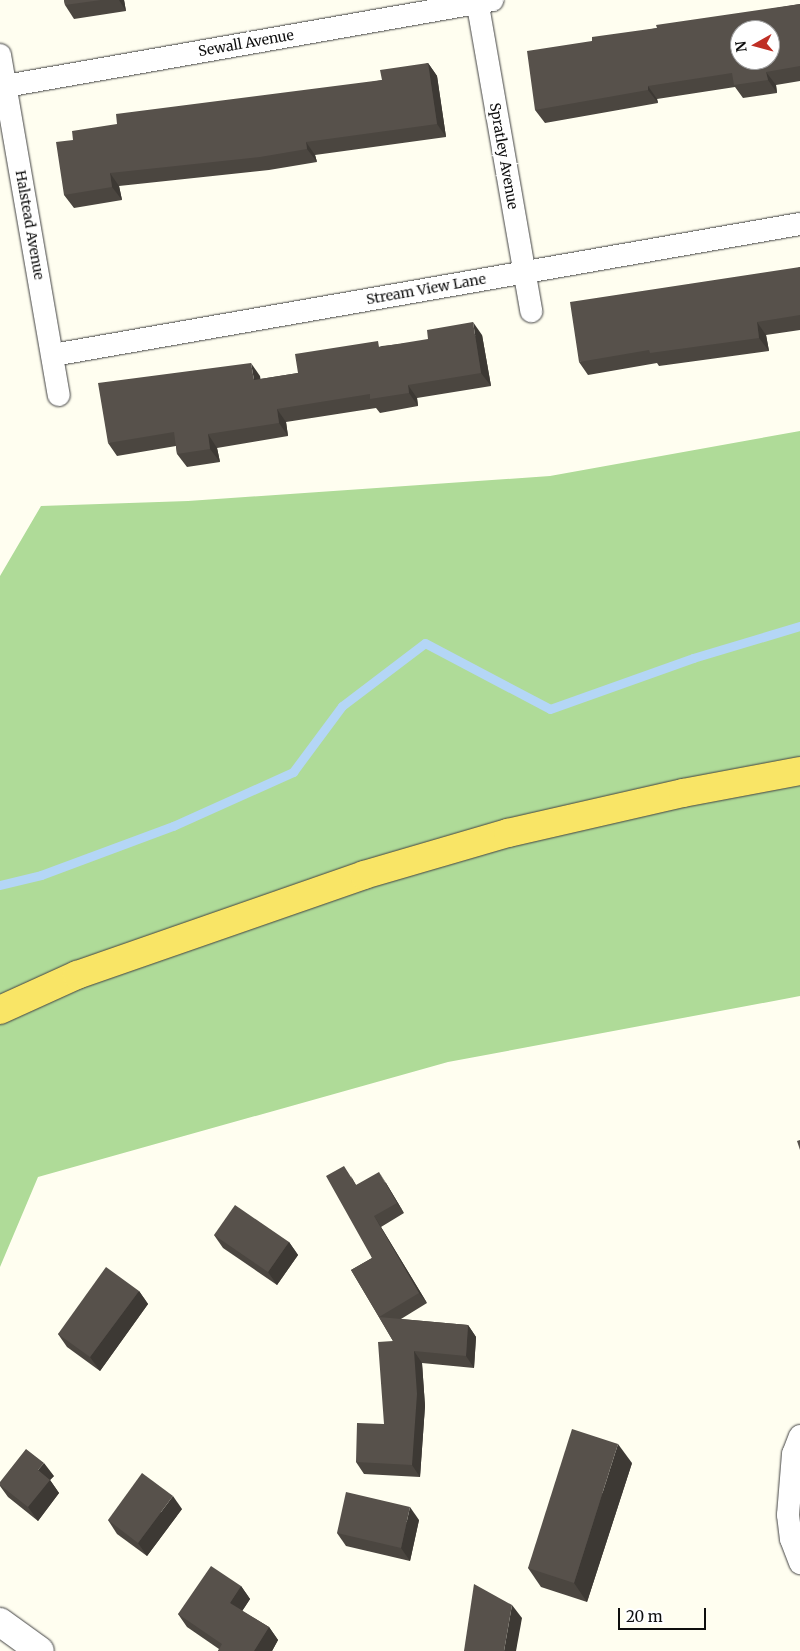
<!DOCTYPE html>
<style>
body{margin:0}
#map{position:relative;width:800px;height:1651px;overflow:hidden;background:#fffef0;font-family:Merriweather,serif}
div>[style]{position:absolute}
.forest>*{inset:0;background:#afdb98}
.stream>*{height:9px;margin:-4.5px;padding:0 4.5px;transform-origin:4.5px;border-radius:4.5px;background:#b4d6f6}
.roads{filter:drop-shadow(0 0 1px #414141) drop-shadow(0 0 1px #414141)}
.minor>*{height:22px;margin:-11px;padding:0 11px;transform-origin:11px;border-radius:11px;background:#fff}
.tertiary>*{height:28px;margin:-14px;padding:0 14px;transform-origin:14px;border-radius:14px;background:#fff}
.primary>*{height:28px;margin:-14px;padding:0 14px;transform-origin:14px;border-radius:14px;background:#f9e566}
.wall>*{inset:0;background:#4b4640}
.shaded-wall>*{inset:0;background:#3d3934}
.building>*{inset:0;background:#57514b}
span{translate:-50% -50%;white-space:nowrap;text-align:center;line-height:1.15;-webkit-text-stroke:5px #fff;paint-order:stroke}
.street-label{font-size:14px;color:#0e0e0e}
.north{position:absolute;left:730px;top:20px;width:50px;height:50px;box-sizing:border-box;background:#fff;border:1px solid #9f9f9f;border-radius:50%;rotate:263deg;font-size:14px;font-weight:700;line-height:20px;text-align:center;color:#0e0e0e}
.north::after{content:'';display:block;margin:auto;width:18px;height:22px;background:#bf2f25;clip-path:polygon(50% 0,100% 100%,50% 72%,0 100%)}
.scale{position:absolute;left:618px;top:1608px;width:88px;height:22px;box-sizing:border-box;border:2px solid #0e0e0e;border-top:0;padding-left:6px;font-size:15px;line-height:18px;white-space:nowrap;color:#0e0e0e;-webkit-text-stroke:4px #fff;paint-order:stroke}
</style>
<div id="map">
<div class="forest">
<div style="clip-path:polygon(800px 431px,800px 996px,448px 1062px,38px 1177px,0 1267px,0 576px,41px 506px,188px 501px,550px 476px)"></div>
</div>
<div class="stream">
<div style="left:0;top:885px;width:42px;rotate:-13.7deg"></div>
<div style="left:41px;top:875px;width:141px;rotate:-20.4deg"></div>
<div style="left:173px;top:826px;width:132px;rotate:-24.2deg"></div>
<div style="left:293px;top:772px;width:82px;rotate:-53.4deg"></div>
<div style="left:342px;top:706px;width:104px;rotate:-37.2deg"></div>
<div style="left:425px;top:643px;width:141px;rotate:27.8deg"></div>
<div style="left:550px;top:709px;width:152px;rotate:-19.6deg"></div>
<div style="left:693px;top:658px;width:112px;rotate:-16.7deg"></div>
</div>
<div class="roads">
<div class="minor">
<div style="left:477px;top:0;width:316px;rotate:80.1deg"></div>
<div style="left:0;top:55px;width:345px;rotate:80.2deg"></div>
<div style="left:0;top:87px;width:500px;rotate:-10deg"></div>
<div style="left:53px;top:355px;width:758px;rotate:-9.95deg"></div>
<div style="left:800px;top:1436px;width:19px;rotate:111deg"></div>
<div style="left:793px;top:1454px;width:61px;rotate:94.7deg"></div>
<div style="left:788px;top:1515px;width:24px;rotate:83deg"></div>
<div style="left:791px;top:1539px;width:26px;rotate:69deg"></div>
</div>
<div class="tertiary">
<div style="left:0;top:1622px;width:49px;rotate:35.9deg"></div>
</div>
<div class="primary">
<div style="left:0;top:1010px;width:85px;rotate:-24.4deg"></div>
<div style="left:77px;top:975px;width:304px;rotate:-19.2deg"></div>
<div style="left:364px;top:875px;width:150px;rotate:-16.3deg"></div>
<div style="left:508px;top:833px;width:180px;rotate:-12.9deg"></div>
<div style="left:683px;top:793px;width:119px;rotate:-10.6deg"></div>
</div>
</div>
<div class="wall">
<div style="clip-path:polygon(64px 0,124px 0,126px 11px,74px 19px,65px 5px)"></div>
<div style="clip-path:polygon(800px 4px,800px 81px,776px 85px,777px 93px,743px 98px,735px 87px,657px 99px,658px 103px,545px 123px,535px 110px,592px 41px,657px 28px)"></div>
<div style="clip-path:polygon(428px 63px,437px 76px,446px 137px,315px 155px,317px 162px,269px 170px,119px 186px,122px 200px,74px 208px,64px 195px,73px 140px,382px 80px)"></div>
<div style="clip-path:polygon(800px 267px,800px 330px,766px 335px,769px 351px,659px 366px,657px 363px,588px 375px,579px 362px)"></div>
<div style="clip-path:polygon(482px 335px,491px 386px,417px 398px,418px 406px,380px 413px,376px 408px,286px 422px,288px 436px,217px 448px,220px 462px,187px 467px,177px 454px,176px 446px,117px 456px,108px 443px,260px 376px,260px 379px,298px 373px,382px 346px)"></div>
<div style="clip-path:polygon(351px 1176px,356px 1185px,386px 1183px,404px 1213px,381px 1227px,427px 1303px,401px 1319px,468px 1325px,476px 1337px,474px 1368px,422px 1363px,425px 1406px,420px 1477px,364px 1474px,356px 1462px,384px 1424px,393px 1341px,351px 1270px,372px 1258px)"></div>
<div style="clip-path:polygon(214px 1235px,289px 1242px,298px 1255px,277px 1285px,223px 1248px)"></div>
<div style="clip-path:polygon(139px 1291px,148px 1304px,100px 1371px,67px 1347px,58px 1334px)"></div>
<div style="clip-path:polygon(632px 1463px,587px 1602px,541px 1587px,528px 1568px)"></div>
<div style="clip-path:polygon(54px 1476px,50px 1480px,59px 1493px,38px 1521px,8px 1497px,0 1486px,0 1482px)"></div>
<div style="clip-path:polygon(182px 1509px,147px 1556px,117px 1534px,108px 1520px)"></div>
<div style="clip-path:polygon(419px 1520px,410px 1561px,346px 1546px,337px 1533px)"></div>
<div style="clip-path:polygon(241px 1586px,250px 1599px,242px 1611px,269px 1627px,278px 1640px,272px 1651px,218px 1651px,219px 1649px,187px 1627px,178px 1614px)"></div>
</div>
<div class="shaded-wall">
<div style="clip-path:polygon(119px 0,124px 0,126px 11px)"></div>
<div style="clip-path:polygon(428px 63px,437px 76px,446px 137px,437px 124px)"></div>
<div style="clip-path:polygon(766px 72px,776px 85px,777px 93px,768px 80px)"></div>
<div style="clip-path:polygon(648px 86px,657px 99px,658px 103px,648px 90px)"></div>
<div style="clip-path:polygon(306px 142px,315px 155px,317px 162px,307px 149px)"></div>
<div style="clip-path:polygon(110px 173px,119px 186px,122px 200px,112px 187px)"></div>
<div style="clip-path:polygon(473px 322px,482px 335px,491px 386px,481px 373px)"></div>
<div style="clip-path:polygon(757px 322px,766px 335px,769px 351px,759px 338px)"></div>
<div style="clip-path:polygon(251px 363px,260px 376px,263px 393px,254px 380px)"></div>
<div style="clip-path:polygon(408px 385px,417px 398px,418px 406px,409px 393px)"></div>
<div style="clip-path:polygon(277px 409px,286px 422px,288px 436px,279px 423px)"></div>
<div style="clip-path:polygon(208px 434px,217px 448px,220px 462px,210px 449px)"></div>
<div style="clip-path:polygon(379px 1172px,386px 1183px,404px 1213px,397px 1203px)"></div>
<div style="clip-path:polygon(374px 1216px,381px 1227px,427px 1303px,419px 1293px)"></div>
<div style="clip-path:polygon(289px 1242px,298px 1255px,277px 1285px,268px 1272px)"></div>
<div style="clip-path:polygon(139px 1291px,148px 1304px,100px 1371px,90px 1357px)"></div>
<div style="clip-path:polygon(468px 1325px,476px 1337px,474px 1368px,466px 1356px)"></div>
<div style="clip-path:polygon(414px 1351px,422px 1363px,425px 1406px,420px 1477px,412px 1465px)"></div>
<div style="clip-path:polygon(618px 1444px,632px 1463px,587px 1602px,574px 1583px)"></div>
<div style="clip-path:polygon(44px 1463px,54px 1476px,50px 1480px,59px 1493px,38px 1521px,28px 1507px,38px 1470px)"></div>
<div style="clip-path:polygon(173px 1496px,182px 1509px,147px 1556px,138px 1543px)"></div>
<div style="clip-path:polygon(410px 1507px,419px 1520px,410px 1561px,401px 1548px)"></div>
<div style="clip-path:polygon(241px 1586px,250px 1599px,239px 1616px,230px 1603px)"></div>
<div style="clip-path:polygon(512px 1605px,522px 1618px,516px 1651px,504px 1651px)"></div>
<div style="clip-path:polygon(269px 1627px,278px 1640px,272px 1651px,254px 1651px)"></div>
</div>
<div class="building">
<div style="clip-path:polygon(64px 0,101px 0,65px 5px)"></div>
<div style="clip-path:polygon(evenodd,800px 4px,800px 66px,766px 72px,768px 80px,734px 85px,732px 73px,648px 86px,648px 90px,535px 110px,527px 51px,592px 41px,592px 37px,657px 28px,656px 25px,800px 4px,740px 30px,770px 30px,770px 60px,740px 60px,740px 30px)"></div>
<div style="clip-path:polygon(428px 63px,437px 124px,306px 142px,307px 149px,260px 157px,110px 173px,112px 187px,64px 195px,56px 142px,73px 140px,72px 131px,117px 124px,116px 114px,382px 80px,380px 70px)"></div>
<div style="clip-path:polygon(800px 267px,800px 315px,757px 322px,759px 338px,650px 353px,649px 350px,579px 362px,570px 302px)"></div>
<div style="clip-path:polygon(473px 322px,481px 373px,408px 385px,409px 393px,370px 399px,370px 394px,277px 409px,279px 423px,208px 434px,210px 449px,177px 454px,174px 432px,108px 443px,98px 383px,251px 363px,254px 380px,298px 373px,295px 354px,378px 341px,379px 347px,428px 339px,427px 330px)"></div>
<div style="clip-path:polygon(800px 1140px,800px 1150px,797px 1141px)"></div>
<div style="clip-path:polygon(344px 1166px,356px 1185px,379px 1172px,397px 1203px,374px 1216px,419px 1293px,379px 1317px,351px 1270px,372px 1258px,326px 1176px)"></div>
<div style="clip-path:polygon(235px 1205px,289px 1242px,268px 1272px,214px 1235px)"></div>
<div style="clip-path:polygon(106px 1267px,139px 1291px,90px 1357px,58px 1334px)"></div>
<div style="clip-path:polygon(379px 1317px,468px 1325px,466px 1356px,414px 1351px,417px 1394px,412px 1465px,356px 1462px,357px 1423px,384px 1424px,378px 1342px,393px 1341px)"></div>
<div style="clip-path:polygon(572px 1429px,618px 1444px,574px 1583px,528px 1568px)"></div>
<div style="clip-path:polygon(26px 1449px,44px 1463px,38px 1470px,50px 1480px,28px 1507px,0 1485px,0 1482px)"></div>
<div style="clip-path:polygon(142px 1473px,173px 1496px,138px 1543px,108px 1520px)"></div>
<div style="clip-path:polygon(346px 1492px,410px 1507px,401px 1548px,337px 1533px)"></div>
<div style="clip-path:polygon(211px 1566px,241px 1586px,230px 1603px,269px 1627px,254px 1651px,218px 1651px,222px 1644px,178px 1614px)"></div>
<div style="clip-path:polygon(474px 1584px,512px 1605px,504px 1651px,464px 1651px)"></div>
</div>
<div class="street-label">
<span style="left:246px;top:43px;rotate:-10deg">Sewall Avenue</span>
<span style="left:504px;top:156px;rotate:80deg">Spratley Avenue</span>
<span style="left:30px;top:225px;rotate:80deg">Halstead Avenue</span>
<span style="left:426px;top:289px;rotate:-10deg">Stream View Lane</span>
</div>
<div class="north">N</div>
<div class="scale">20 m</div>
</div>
